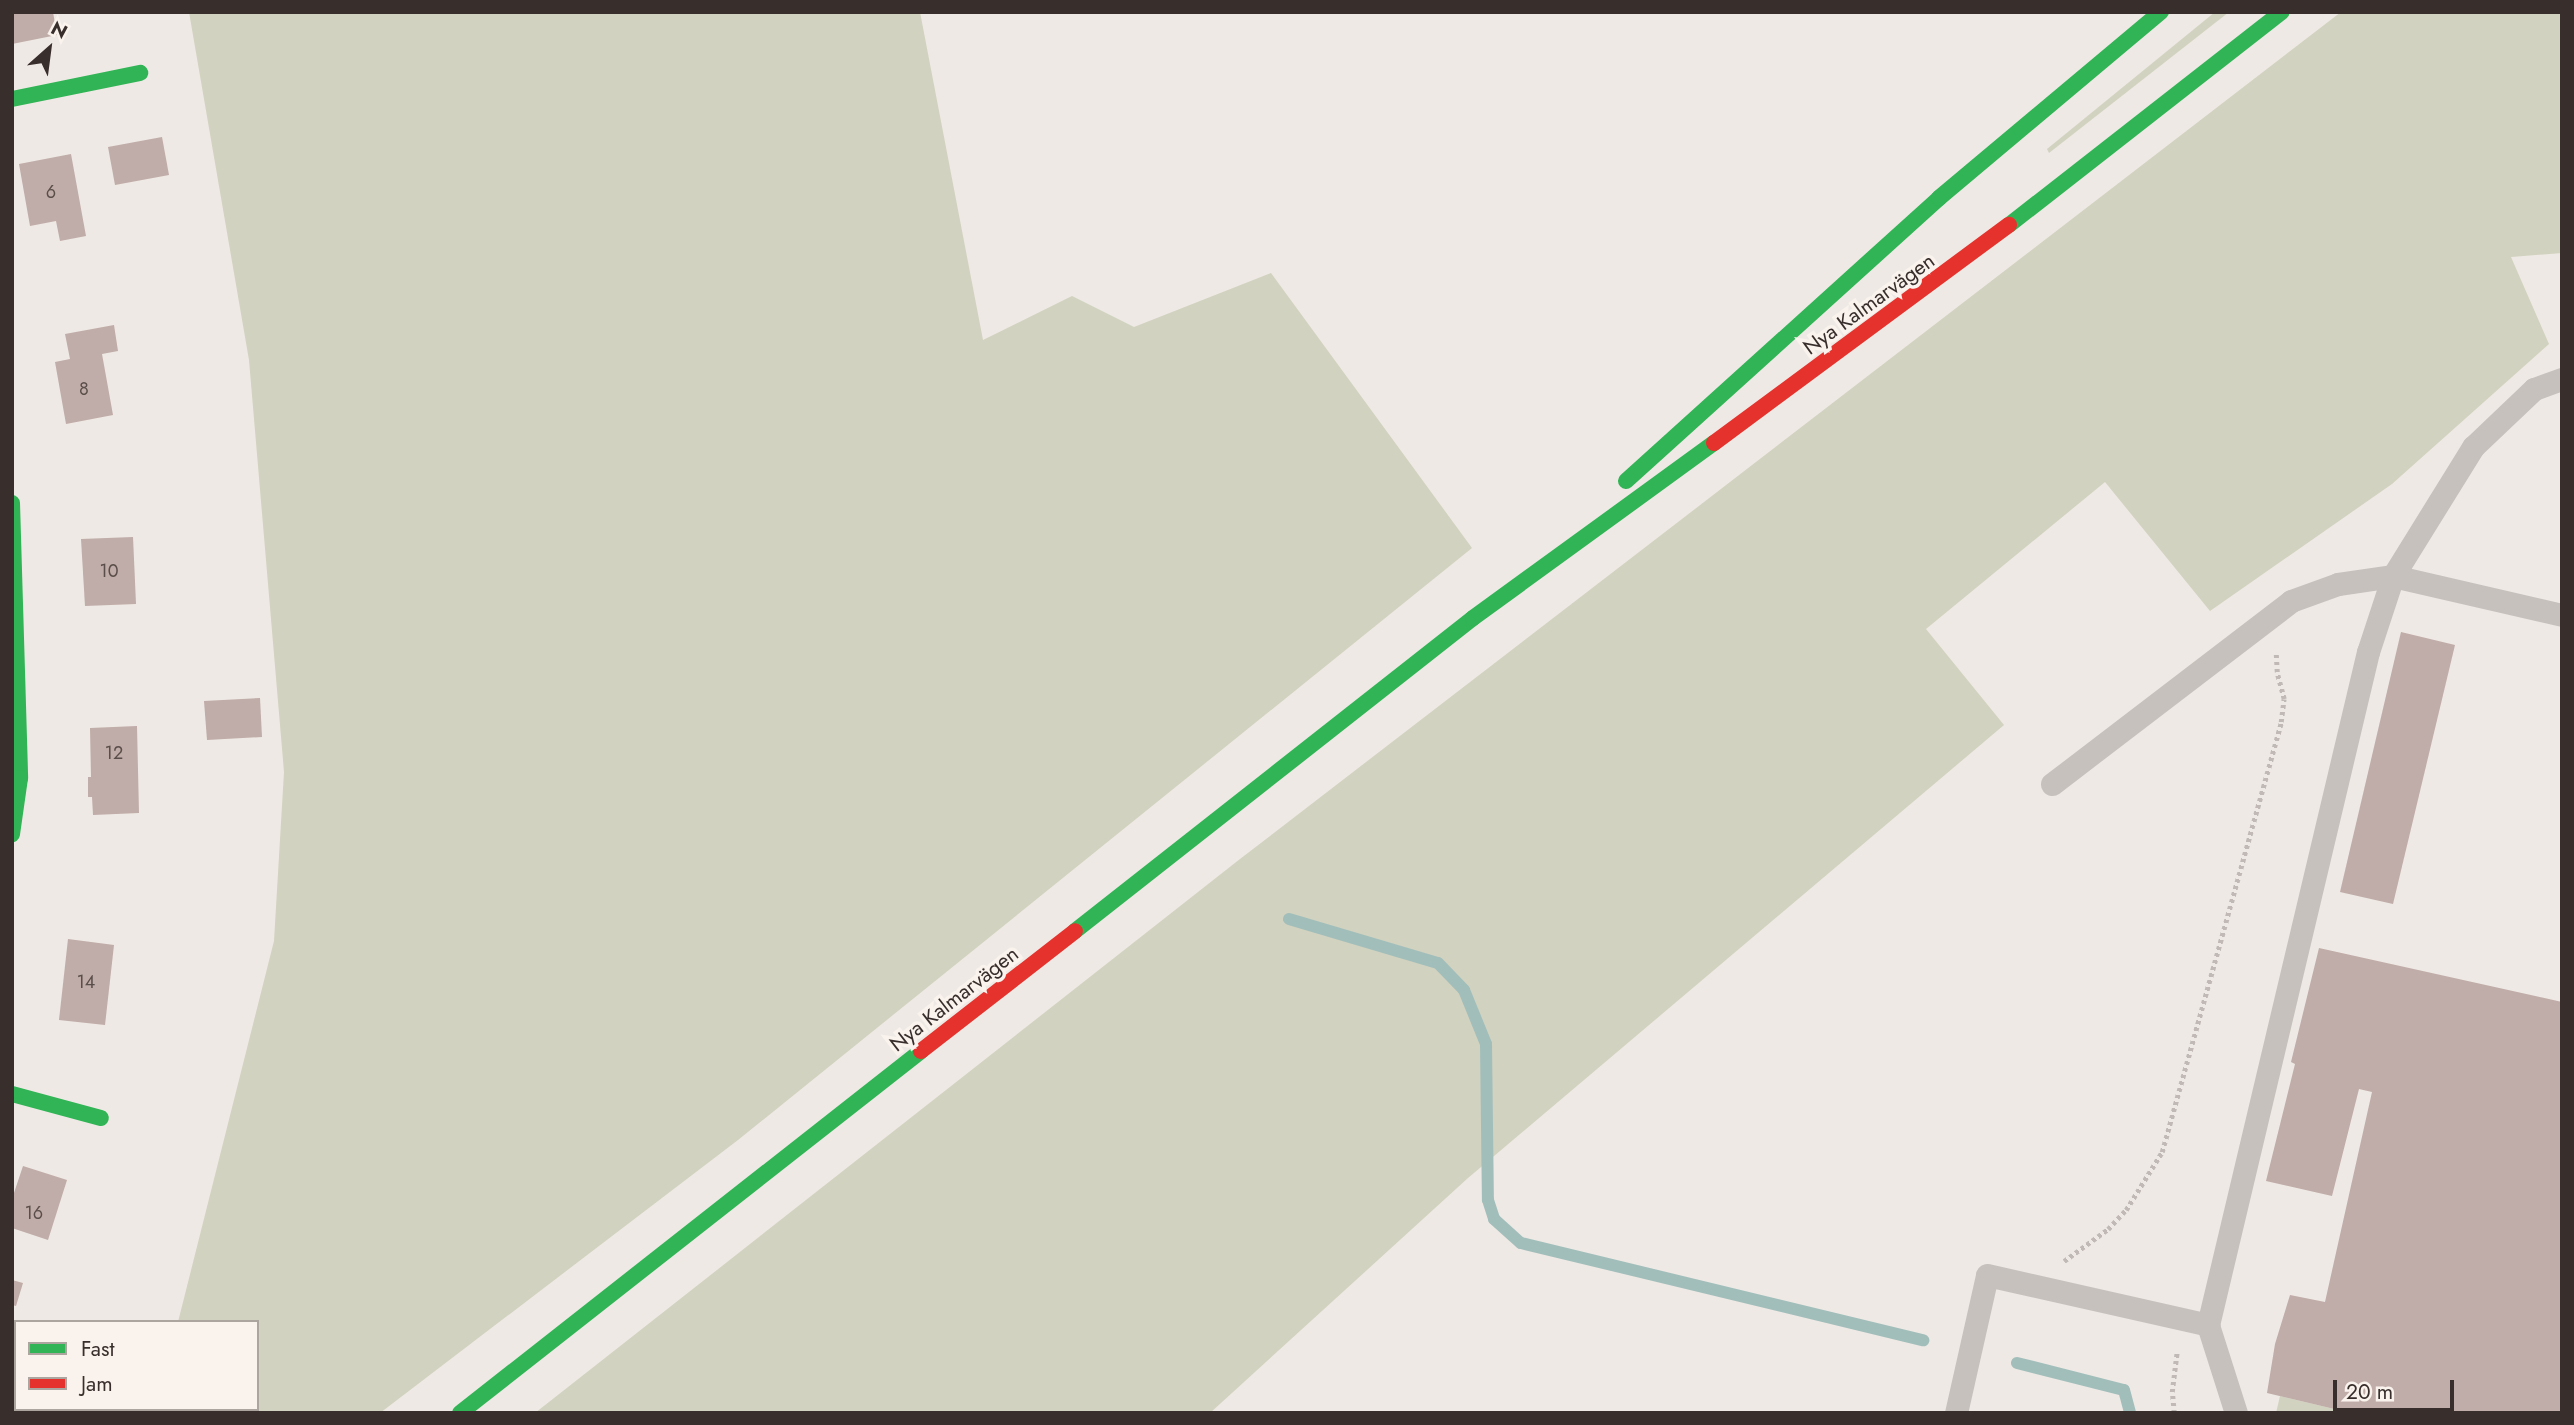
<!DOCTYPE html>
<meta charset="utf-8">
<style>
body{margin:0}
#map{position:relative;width:2574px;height:1425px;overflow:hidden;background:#eee9e4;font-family:Jost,sans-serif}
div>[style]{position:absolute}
.green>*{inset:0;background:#d1d2bf}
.stream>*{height:12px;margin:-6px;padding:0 6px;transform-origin:6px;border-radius:6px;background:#a2bebb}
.building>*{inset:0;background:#c0aca8}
.path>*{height:4.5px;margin-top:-2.25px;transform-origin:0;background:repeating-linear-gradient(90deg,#c0b9b5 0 3.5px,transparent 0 7px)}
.lane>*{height:23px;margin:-11.5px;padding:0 11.5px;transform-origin:11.5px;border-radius:11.5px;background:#c7c1bd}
.fast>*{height:16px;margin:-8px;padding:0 8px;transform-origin:8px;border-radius:8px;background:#30b455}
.jam>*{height:16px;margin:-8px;padding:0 8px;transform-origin:8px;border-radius:8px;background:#e5322d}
span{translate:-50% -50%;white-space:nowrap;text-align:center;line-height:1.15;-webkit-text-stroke:7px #f9f2ed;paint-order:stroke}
.number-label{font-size:18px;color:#5a4e4a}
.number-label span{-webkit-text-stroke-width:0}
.street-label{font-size:21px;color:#382e2b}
.frame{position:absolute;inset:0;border:14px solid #382e2b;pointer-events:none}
.legend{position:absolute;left:14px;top:1320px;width:245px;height:91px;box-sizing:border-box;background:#f9f2ed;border:2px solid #aca49f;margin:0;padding:9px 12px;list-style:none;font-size:21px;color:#382e2b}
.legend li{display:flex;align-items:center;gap:14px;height:35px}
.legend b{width:35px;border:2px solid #aca49f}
.north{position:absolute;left:14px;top:14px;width:70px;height:70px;-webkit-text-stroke:5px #f9f2ed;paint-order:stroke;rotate:28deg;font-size:19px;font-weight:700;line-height:28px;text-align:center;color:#382e2b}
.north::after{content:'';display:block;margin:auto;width:24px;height:32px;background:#382e2b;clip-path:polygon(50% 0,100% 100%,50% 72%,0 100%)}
.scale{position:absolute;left:2333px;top:1380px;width:121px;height:32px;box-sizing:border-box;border:4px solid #382e2b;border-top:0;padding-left:9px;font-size:21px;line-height:24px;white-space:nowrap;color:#382e2b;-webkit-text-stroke:5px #f9f2ed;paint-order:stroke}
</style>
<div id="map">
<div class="green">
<div style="clip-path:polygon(189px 12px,920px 12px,983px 340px,1072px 296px,1134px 327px,1271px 273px,1472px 548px,738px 1140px,380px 1413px,155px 1413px,156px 1409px,257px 1409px,257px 1322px,178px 1322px,274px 941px,284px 772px,249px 360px)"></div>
<div style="clip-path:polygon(2215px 12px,2229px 12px,2049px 153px,2047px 149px)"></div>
<div style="clip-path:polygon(2341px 12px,2562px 12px,2562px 253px,2511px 257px,2549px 344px,2392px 484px,2210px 611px,2105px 482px,1926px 629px,2004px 725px,1468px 1178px,1210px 1413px,535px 1413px,1240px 859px)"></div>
<div style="clip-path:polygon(2280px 1396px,2351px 1413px,2276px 1413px)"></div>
</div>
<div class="stream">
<div style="left:1289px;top:919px;width:155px;rotate:16.5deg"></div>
<div style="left:1438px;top:963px;width:37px;rotate:46deg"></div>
<div style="left:1464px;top:990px;width:58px;rotate:67.8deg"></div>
<div style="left:1486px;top:1044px;width:156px;rotate:89.3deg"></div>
<div style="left:1488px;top:1200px;width:20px;rotate:72deg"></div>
<div style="left:1494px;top:1219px;width:36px;rotate:42deg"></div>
<div style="left:1521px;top:1243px;width:414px;rotate:13.6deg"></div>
<div style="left:2017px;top:1363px;width:110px;rotate:14.2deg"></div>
<div style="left:2124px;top:1390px;width:24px;rotate:75deg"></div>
</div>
<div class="building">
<div style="clip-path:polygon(12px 12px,53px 12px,57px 35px,12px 44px)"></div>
<div style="clip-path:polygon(162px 137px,169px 175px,115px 185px,108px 147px)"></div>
<div style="clip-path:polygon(71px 154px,86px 236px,60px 241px,56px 221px,30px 226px,19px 164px)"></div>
<div style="clip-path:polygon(114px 325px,118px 351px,102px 354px,113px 415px,66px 424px,55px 362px,70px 359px,65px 334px)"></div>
<div style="clip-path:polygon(133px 537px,136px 604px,85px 606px,81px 539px)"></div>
<div style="clip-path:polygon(2401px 632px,2455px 645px,2393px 904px,2340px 892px)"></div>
<div style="clip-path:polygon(260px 698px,262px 737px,207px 740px,204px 701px)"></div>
<div style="clip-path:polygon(137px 726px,139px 813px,93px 815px,92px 797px,88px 797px,88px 777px,91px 777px,90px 728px)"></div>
<div style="clip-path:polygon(68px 939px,114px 945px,105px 1025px,59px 1020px)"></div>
<div style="clip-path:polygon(2319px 948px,2562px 1002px,2562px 1413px,2351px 1413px,2267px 1393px,2275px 1344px,2290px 1295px,2325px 1302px,2372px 1092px,2359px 1089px,2332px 1196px,2266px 1181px,2295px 1064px,2291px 1062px)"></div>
<div style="clip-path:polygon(23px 1166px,67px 1180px,48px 1240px,12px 1228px,12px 1199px)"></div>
<div style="clip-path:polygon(12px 1280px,23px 1283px,16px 1306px,12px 1305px)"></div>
</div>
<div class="path">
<div style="left:2064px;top:1261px;width:54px;rotate:-36deg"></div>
<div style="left:2108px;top:1229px;width:26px;rotate:-47deg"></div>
<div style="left:2126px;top:1210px;width:68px;rotate:-58.2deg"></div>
<div style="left:2162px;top:1152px;width:446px;rotate:-74.5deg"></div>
<div style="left:2281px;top:722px;width:23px;rotate:-83deg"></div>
<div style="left:2284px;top:699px;width:28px;rotate:-105deg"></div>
<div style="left:2277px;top:672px;width:21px;rotate:-93deg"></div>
<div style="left:2174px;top:1413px;width:21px;rotate:-95deg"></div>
<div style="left:2172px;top:1392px;width:41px;rotate:-83deg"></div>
</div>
<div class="lane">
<div style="left:2052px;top:784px;width:301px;rotate:-37.4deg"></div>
<div style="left:2291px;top:601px;width:50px;rotate:-19.9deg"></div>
<div style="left:2338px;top:584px;width:56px;rotate:-8.3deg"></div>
<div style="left:2393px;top:576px;width:173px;rotate:13deg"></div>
<div style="left:1956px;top:1413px;width:141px;rotate:-77.3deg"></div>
<div style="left:1987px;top:1275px;width:227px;rotate:12.7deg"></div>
<div style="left:2236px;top:1413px;width:92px;rotate:-107.7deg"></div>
<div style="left:2208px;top:1325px;width:692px;rotate:-76.63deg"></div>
<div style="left:2368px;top:652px;width:80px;rotate:-71.8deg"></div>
<div style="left:2393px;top:576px;width:152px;rotate:-58.2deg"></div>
<div style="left:2473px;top:447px;width:84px;rotate:-43.6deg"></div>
<div style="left:2534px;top:389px;width:30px;rotate:-20deg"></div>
</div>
<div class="fast">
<div style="left:12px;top:99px;width:131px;rotate:-11.5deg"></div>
<div style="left:2009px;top:225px;width:346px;rotate:-38deg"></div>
<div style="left:1626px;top:481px;width:422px;rotate:-42.1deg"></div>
<div style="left:1939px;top:198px;width:290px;rotate:-40deg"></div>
<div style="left:12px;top:503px;width:275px;rotate:88.3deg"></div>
<div style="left:20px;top:778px;width:57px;rotate:98.1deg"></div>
<div style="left:1075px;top:931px;width:506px;rotate:-38.18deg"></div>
<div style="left:1473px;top:618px;width:298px;rotate:-36deg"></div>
<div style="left:12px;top:1094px;width:92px;rotate:15.1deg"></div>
<div style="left:460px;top:1413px;width:586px;rotate:-38.14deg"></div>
</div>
<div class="jam">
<div style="left:1714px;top:443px;width:367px;rotate:-36.5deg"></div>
<div style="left:921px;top:1051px;width:195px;rotate:-37.9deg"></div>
</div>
<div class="number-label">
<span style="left:51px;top:192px">6</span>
<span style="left:84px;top:389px">8</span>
<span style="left:109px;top:571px">10</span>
<span style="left:114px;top:753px">12</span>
<span style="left:86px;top:982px">14</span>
<span style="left:34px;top:1213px">16</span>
</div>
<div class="street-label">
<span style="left:1869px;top:304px;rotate:-36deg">Nya Kalmarvägen</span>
<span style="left:954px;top:999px;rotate:-38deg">Nya Kalmarvägen</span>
</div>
<div class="frame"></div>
<ul class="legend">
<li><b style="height:9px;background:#30b455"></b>Fast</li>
<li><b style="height:9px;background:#e5322d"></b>Jam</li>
</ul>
<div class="north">N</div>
<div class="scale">20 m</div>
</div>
